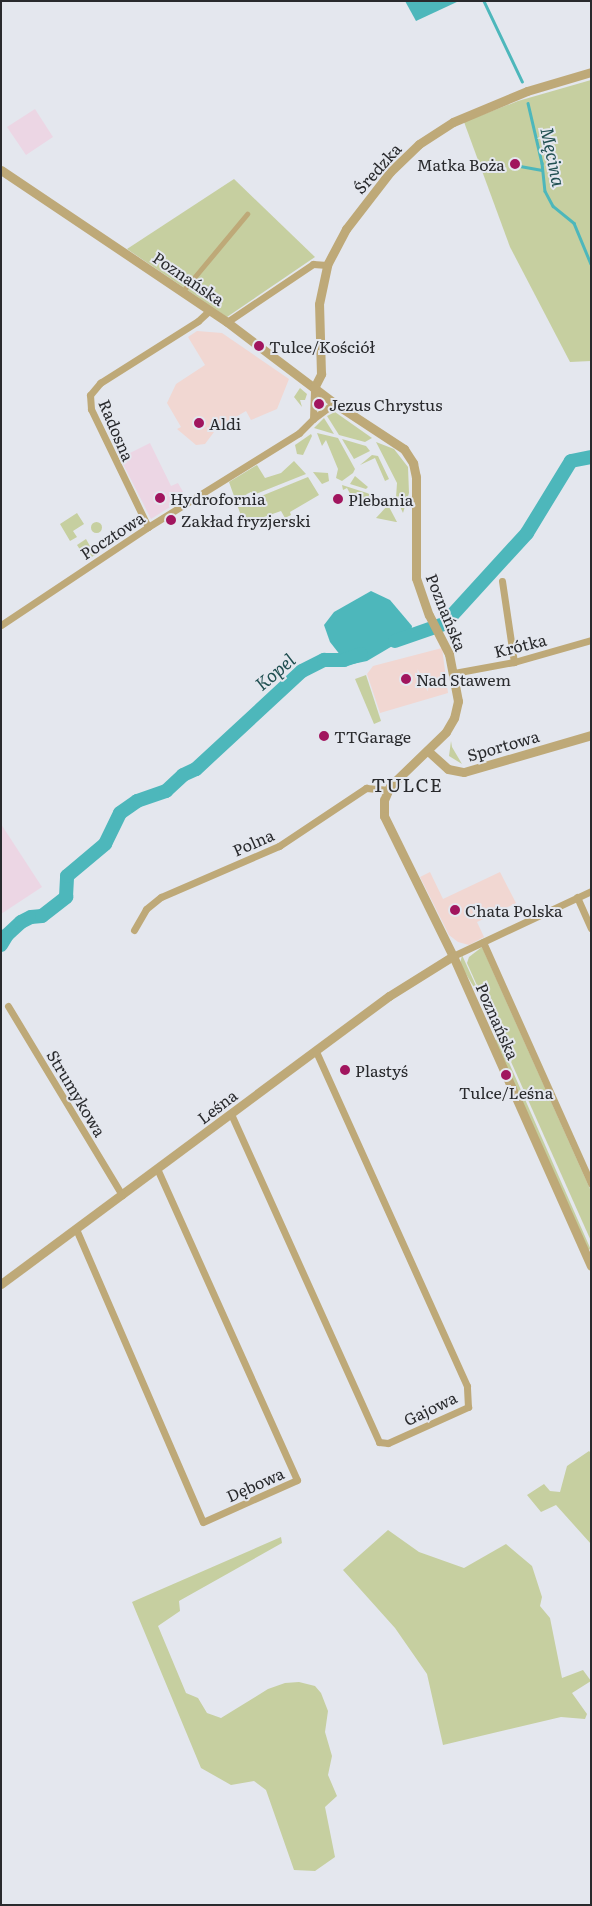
<!DOCTYPE html>
<meta charset="utf-8">
<style>
body{margin:0}
#map{position:relative;width:592px;height:1906px;overflow:hidden;background:#e4e7ee;font-family:Literata,serif}
div>[style]{position:absolute}
.commercial>*{inset:0;background:#f1d7d2}
.industrial>*{inset:0;background:#ecd6e4}
.green>*{inset:0;background:#c6cfa0}
.round{border-radius:50%}
.water>*{inset:0;background:#4db7bb}
.stream>*{height:2.5px;margin:-1.25px;padding:0 1.25px;transform-origin:1.25px;border-radius:1.25px;background:#4db7bb}
.river>*{height:14px;margin:-7px;padding:0 7px;transform-origin:7px;border-radius:7px;background:#4db7bb}
.pedestrian>*{height:5px;margin:-2.5px;padding:0 2.5px;transform-origin:2.5px;border-radius:2.5px;background:#bea978}
.minor>*{height:7px;margin:-3.5px;padding:0 3.5px;transform-origin:3.5px;border-radius:3.5px;background:#bea978}
.tertiary>*{height:9px;margin:-4.5px;padding:0 4.5px;transform-origin:4.5px;border-radius:4.5px;background:#bea978}
.dots>*{width:14px;height:14px;translate:-50% -50%;box-sizing:border-box;border:2px solid #e4e7ee;border-radius:50%}
span{translate:-50% -50%;white-space:nowrap;text-align:center;line-height:1.15;-webkit-text-stroke:4px #e4e7ee;paint-order:stroke}
.poi-label{font-size:16px;color:#292a2d}
.right{translate:-100% -50%;text-align:right}
.left{translate:0 -50%;text-align:left}
.street-label{font-size:16px;color:#292a2d}
.water-label{font-size:18px;color:#215052;font-style:italic}
.quarter-label{font-size:19px;color:#292a2d;letter-spacing:1px}
.frame{position:absolute;inset:0;border:2px solid #292a2d;pointer-events:none}
</style>
<div id="map">
<div class="commercial">
<div style="clip-path:polygon(197px 331px,222px 333px,289px 379px,277px 409px,251px 420px,246px 411px,217px 428px,205px 444px,196px 445px,177px 429px,181px 427px,167px 403px,176px 384px,205px 365px,188px 337px)"></div>
<div style="clip-path:polygon(442px 648px,448px 693px,380px 713px,367px 674px,373px 666px)"></div>
<div style="clip-path:polygon(430px 872px,443px 899px,500px 872px,516px 903px,477px 922px,484px 937px,469px 945px,458px 942px,449px 935px,420px 877px)"></div>
</div>
<div class="industrial">
<div style="clip-path:polygon(35px 109px,53px 137px,26px 155px,7px 127px)"></div>
<div style="clip-path:polygon(150px 443px,171px 486px,178px 483px,186px 497px,151px 519px,120px 458px)"></div>
<div style="clip-path:polygon(1px 824px,42px 887px,1px 914px)"></div>
</div>
<div class="green">
<div style="clip-path:polygon(591px 80px,591px 361px,570px 362px,510px 247px,464px 122px,518px 101px)"></div>
<div style="clip-path:polygon(234px 179px,315px 257px,227px 317px,127px 249px)"></div>
<div style="clip-path:polygon(300px 388px,307px 394px,305px 400px,300px 400px,302px 407px,294px 397px)"></div>
<div style="clip-path:polygon(335px 412px,372px 438px,365px 442px,339px 435px,327px 416px)"></div>
<div style="clip-path:polygon(324px 418px,334px 434px,314px 428px)"></div>
<div style="clip-path:polygon(317px 433px,338px 438px,355px 469px,353px 473px,342px 481px,336px 478px,338px 469px,326px 440px,322px 446px)"></div>
<div style="clip-path:polygon(311px 434px,312px 436px,303px 455px,297px 454px,295px 445px)"></div>
<div style="clip-path:polygon(342px 439px,366px 446px,370px 451px,354px 459px)"></div>
<div style="clip-path:polygon(376px 442px,394px 449px,408px 467px,409px 493px,403px 513px,396px 498px,397px 483px)"></div>
<div style="clip-path:polygon(372px 455px,378px 456px,389px 479px,385px 481px,375px 458px,360px 465px)"></div>
<div style="clip-path:polygon(294px 461px,306px 474px,251px 496px,251px 492px,247px 494px,243px 497px,245px 502px,254px 503px,254px 499px,308px 477px,319px 495px,290px 512px,291px 515px,285px 518px,281px 511px,244px 524px,229px 482px,257px 465px,265px 478px,281px 473px)"></div>
<div style="clip-path:polygon(313px 472px,328px 473px,329px 481px,322px 484px)"></div>
<div style="clip-path:polygon(355px 476px,368px 487px,366px 489px,350px 484px)"></div>
<div style="clip-path:polygon(342px 485px,367px 493px,387px 502px,367px 504px,353px 499px,347px 488px,343px 490px)"></div>
<div style="clip-path:polygon(388px 505px,397px 522px,396px 522px,376px 518px)"></div>
<div style="clip-path:polygon(77px 513px,84px 524px,73px 531px,77px 537px,70px 541px,60px 524px)"></div>
<div class="round" style="left:90.5px;top:521.5px;width:11px;height:11px"></div>
<div style="clip-path:polygon(86px 539px,95px 555px,87px 560px,77px 545px)"></div>
<div style="clip-path:polygon(366px 675px,381px 721px,374px 724px,355px 679px)"></div>
<div style="clip-path:polygon(451px 741px,452px 747px,462px 764px,449px 756px)"></div>
<div style="clip-path:polygon(482px 947px,591px 1191px,591px 1241px,467px 963px,469px 957px)"></div>
<div style="clip-path:polygon(462px 955px,477px 988px,475px 989px,460px 964px)"></div>
<div style="clip-path:polygon(494px 1040px,499px 1040px,591px 1250px,588px 1249px)"></div>
<div style="clip-path:polygon(589px 1451px,591px 1453px,591px 1544px,556px 1505px,541px 1512px,527px 1495px,544px 1484px,550px 1491px,560px 1492px,567px 1466px)"></div>
<div style="clip-path:polygon(388px 1530px,419px 1552px,464px 1568px,506px 1544px,532px 1566px,542px 1597px,540px 1606px,550px 1618px,562px 1678px,583px 1670px,591px 1681px,572px 1693px,587px 1714px,585px 1719px,561px 1717px,443px 1745px,427px 1674px,395px 1628px,343px 1570px)"></div>
<div style="clip-path:polygon(281px 1537px,282px 1543px,179px 1601px,180px 1611px,158px 1626px,186px 1693px,198px 1698px,207px 1713px,221px 1718px,268px 1689px,285px 1683px,299px 1682px,315px 1686px,321px 1693px,328px 1711px,325px 1732px,332px 1756px,328px 1775px,337px 1796px,325px 1807px,335px 1857px,315px 1871px,294px 1870px,266px 1790px,254px 1781px,231px 1785px,201px 1768px,132px 1602px)"></div>
</div>
<div class="water">
<div style="clip-path:polygon(405px 1px,459px 1px,416px 21px)"></div>
<div style="clip-path:polygon(371px 591px,390px 600px,412px 626px,411px 635px,367px 661px,348px 665px,330px 642px,324px 625px,334px 612px)"></div>
</div>
<div class="stream">
<div style="left:484px;top:1px;width:89px;rotate:64.6deg"></div>
<div style="left:528px;top:103px;width:62px;rotate:76.9deg"></div>
<div style="left:542px;top:163px;width:28px;rotate:84deg"></div>
<div style="left:545px;top:191px;width:17px;rotate:62deg"></div>
<div style="left:553px;top:206px;width:27px;rotate:39deg"></div>
<div style="left:574px;top:223px;width:44px;rotate:67.5deg"></div>
<div style="left:520px;top:166px;width:22px;rotate:10deg"></div>
</div>
<div class="river">
<div style="left:395px;top:641px;width:52px;rotate:-19.1deg"></div>
<div style="left:444px;top:624px;width:123px;rotate:-47.6deg"></div>
<div style="left:527px;top:533px;width:84px;rotate:-58.6deg"></div>
<div style="left:571px;top:461px;width:20px;rotate:-11deg"></div>
<div style="left:1px;top:945px;width:12px;rotate:-59deg"></div>
<div style="left:7px;top:935px;width:19px;rotate:-43deg"></div>
<div style="left:21px;top:922px;width:11px;rotate:-27deg"></div>
<div style="left:31px;top:917px;width:11px;rotate:-5deg"></div>
<div style="left:42px;top:916px;width:31px;rotate:-38deg"></div>
<div style="left:66px;top:897px;width:21px;rotate:-87deg"></div>
<div style="left:67px;top:876px;width:50px;rotate:-40.1deg"></div>
<div style="left:105px;top:844px;width:34px;rotate:-64deg"></div>
<div style="left:120px;top:813px;width:21px;rotate:-35deg"></div>
<div style="left:137px;top:801px;width:31px;rotate:-19deg"></div>
<div style="left:166px;top:791px;width:23px;rotate:-43deg"></div>
<div style="left:183px;top:775px;width:14px;rotate:-25deg"></div>
<div style="left:196px;top:769px;width:144px;rotate:-42.8deg"></div>
<div style="left:302px;top:671px;width:25px;rotate:-27deg"></div>
<div style="left:324px;top:660px;width:20px"></div>
<div style="left:344px;top:660px;width:18px;rotate:-19deg"></div>
</div>
<div class="pedestrian">
<div style="left:182px;top:292px;width:102px;rotate:-50.2deg"></div>
</div>
<div class="minor">
<div style="left:227px;top:322px;width:104px;rotate:-34deg"></div>
<div style="left:313px;top:264px;width:14px;rotate:4deg"></div>
<div style="left:313px;top:419px;width:26px;rotate:-37deg"></div>
<div style="left:148px;top:527px;width:131px;rotate:-115.8deg"></div>
<div style="left:91px;top:409px;width:14px;rotate:-94deg"></div>
<div style="left:90px;top:395px;width:16px;rotate:-50deg"></div>
<div style="left:100px;top:383px;width:116px;rotate:-32.3deg"></div>
<div style="left:198px;top:321px;width:16px;rotate:-43deg"></div>
<div style="left:502px;top:581px;width:82px;rotate:81.6deg"></div>
<div style="left:1px;top:625px;width:177px;rotate:-33.7deg"></div>
<div style="left:148px;top:527px;width:178px;rotate:-31.9deg"></div>
<div style="left:299px;top:433px;width:20px;rotate:-45deg"></div>
<div style="left:313px;top:419px;width:31px;rotate:-88deg"></div>
<div style="left:454px;top:673px;width:61px;rotate:-10.4deg"></div>
<div style="left:514px;top:662px;width:80px;rotate:-15.9deg"></div>
<div style="left:577px;top:897px;width:34px;rotate:66deg"></div>
<div style="left:134px;top:930px;width:24px;rotate:-60deg"></div>
<div style="left:146px;top:909px;width:19px;rotate:-39deg"></div>
<div style="left:161px;top:897px;width:129px;rotate:-23.4deg"></div>
<div style="left:279px;top:846px;width:105px;rotate:-33.7deg"></div>
<div style="left:366px;top:788px;width:21px;rotate:5deg"></div>
<div style="left:483px;top:942px;width:265px;rotate:65.9deg"></div>
<div style="left:453px;top:956px;width:153px;rotate:-25.2deg"></div>
<div style="left:8px;top:1006px;width:221px;rotate:58.9deg"></div>
<div style="left:231px;top:1114px;width:360px;rotate:65.7deg"></div>
<div style="left:379px;top:1442px;width:9px;rotate:6deg"></div>
<div style="left:388px;top:1443px;width:88px;rotate:-24.2deg"></div>
<div style="left:468px;top:1407px;width:21px;rotate:-93deg"></div>
<div style="left:467px;top:1386px;width:367px;rotate:-114.3deg"></div>
<div style="left:76px;top:1229px;width:319px;rotate:66.6deg"></div>
<div style="left:203px;top:1522px;width:103px;rotate:-24.1deg"></div>
<div style="left:297px;top:1480px;width:342px;rotate:-114.2deg"></div>
</div>
<div class="tertiary">
<div style="left:1px;top:170px;width:272px;rotate:33.9deg"></div>
<div style="left:227px;top:322px;width:134px;rotate:37.1deg"></div>
<div style="left:334px;top:403px;width:84px;rotate:33.3deg"></div>
<div style="left:404px;top:449px;width:17px;rotate:57deg"></div>
<div style="left:413px;top:463px;width:14px;rotate:78deg"></div>
<div style="left:416px;top:477px;width:101px;rotate:90deg"></div>
<div style="left:416px;top:578px;width:39px;rotate:71deg"></div>
<div style="left:429px;top:615px;width:44px;rotate:62.9deg"></div>
<div style="left:449px;top:654px;width:48px;rotate:79.2deg"></div>
<div style="left:458px;top:701px;width:17px;rotate:103deg"></div>
<div style="left:454px;top:718px;width:16px;rotate:120deg"></div>
<div style="left:446px;top:732px;width:78px;rotate:136deg"></div>
<div style="left:390px;top:786px;width:15px;rotate:113deg"></div>
<div style="left:384px;top:800px;width:16px;rotate:90deg"></div>
<div style="left:384px;top:816px;width:156px;rotate:63.8deg"></div>
<div style="left:453px;top:956px;width:339px;rotate:66deg"></div>
<div style="left:314px;top:388px;width:16px;rotate:-63deg"></div>
<div style="left:321px;top:374px;width:70px;rotate:-91.6deg"></div>
<div style="left:319px;top:304px;width:40px;rotate:-78deg"></div>
<div style="left:327px;top:265px;width:41px;rotate:-62.2deg"></div>
<div style="left:346px;top:229px;width:72px;rotate:-52.3deg"></div>
<div style="left:390px;top:172px;width:40px;rotate:-44deg"></div>
<div style="left:419px;top:144px;width:40px;rotate:-32.9deg"></div>
<div style="left:453px;top:122px;width:80px;rotate:-22.7deg"></div>
<div style="left:527px;top:91px;width:67px;rotate:-16.5deg"></div>
<div style="left:428px;top:751px;width:27px;rotate:42deg"></div>
<div style="left:448px;top:769px;width:16px;rotate:11deg"></div>
<div style="left:464px;top:772px;width:132px;rotate:-16.2deg"></div>
<div style="left:1px;top:1284px;width:483px;rotate:-36.6deg"></div>
<div style="left:389px;top:996px;width:75px;rotate:-32deg"></div>
</div>
<div class="dots">
<div style="left:515px;top:164px;background:#a1155e"></div>
<div style="left:259px;top:346px;background:#a1155e"></div>
<div style="left:319px;top:404px;background:#a1155e"></div>
<div style="left:199px;top:423px;background:#a1155e"></div>
<div style="left:160px;top:498px;background:#a1155e"></div>
<div style="left:338px;top:499px;background:#a1155e"></div>
<div style="left:171px;top:520px;background:#a1155e"></div>
<div style="left:406px;top:679px;background:#a1155e"></div>
<div style="left:324px;top:736px;background:#a1155e"></div>
<div style="left:455px;top:910px;background:#a1155e"></div>
<div style="left:345px;top:1070px;background:#a1155e"></div>
<div style="left:506px;top:1075px;background:#a1155e"></div>
</div>
<div class="poi-label">
<span class="right" style="left:505px;top:164px">Matka Boża</span>
<span class="left" style="left:269px;top:346px">Tulce/Kościół</span>
<span class="left" style="left:329px;top:404px">Jezus Chrystus</span>
<span class="left" style="left:209px;top:423px">Aldi</span>
<span class="left" style="left:170px;top:498px">Hydrofornia</span>
<span class="left" style="left:348px;top:499px">Plebania</span>
<span class="left" style="left:181px;top:520px">Zakład fryzjerski</span>
<span class="left" style="left:416px;top:679px">Nad Stawem</span>
<span class="left" style="left:334px;top:736px">TTGarage</span>
<span class="left" style="left:465px;top:910px">Chata Polska</span>
<span class="left" style="left:355px;top:1070px">Plastyś</span>
<span style="left:506px;top:1092px">Tulce/Leśna</span>
</div>
<div class="street-label">
<span style="left:377px;top:168px;rotate:-48deg">Średzka</span>
<span style="left:189px;top:278px;rotate:34deg">Poznańska</span>
<span style="left:117px;top:430px;rotate:67deg">Radosna</span>
<span style="left:112px;top:535px;rotate:-33deg">Pocztowa</span>
<span style="left:447px;top:612px;rotate:68deg">Poznańska</span>
<span style="left:520px;top:645px;rotate:-14deg">Krótka</span>
<span style="left:503px;top:745px;rotate:-16deg">Sportowa</span>
<span style="left:253px;top:842px;rotate:-24deg">Polna</span>
<span style="left:498px;top:1021px;rotate:66deg">Poznańska</span>
<span style="left:77px;top:1093px;rotate:59deg">Strumykowa</span>
<span style="left:217px;top:1106px;rotate:-37deg">Leśna</span>
<span style="left:430px;top:1408px;rotate:-26deg">Gajowa</span>
<span style="left:255px;top:1484px;rotate:-24deg">Dębowa</span>
</div>
<div class="water-label">
<span style="left:553px;top:157px;rotate:78deg">Męcina</span>
<span style="left:275px;top:672px;rotate:-40deg">Kopel</span>
</div>
<div class="quarter-label">
<span style="left:407px;top:785px">TULCE</span>
</div>
<div class="frame"></div>
</div>
